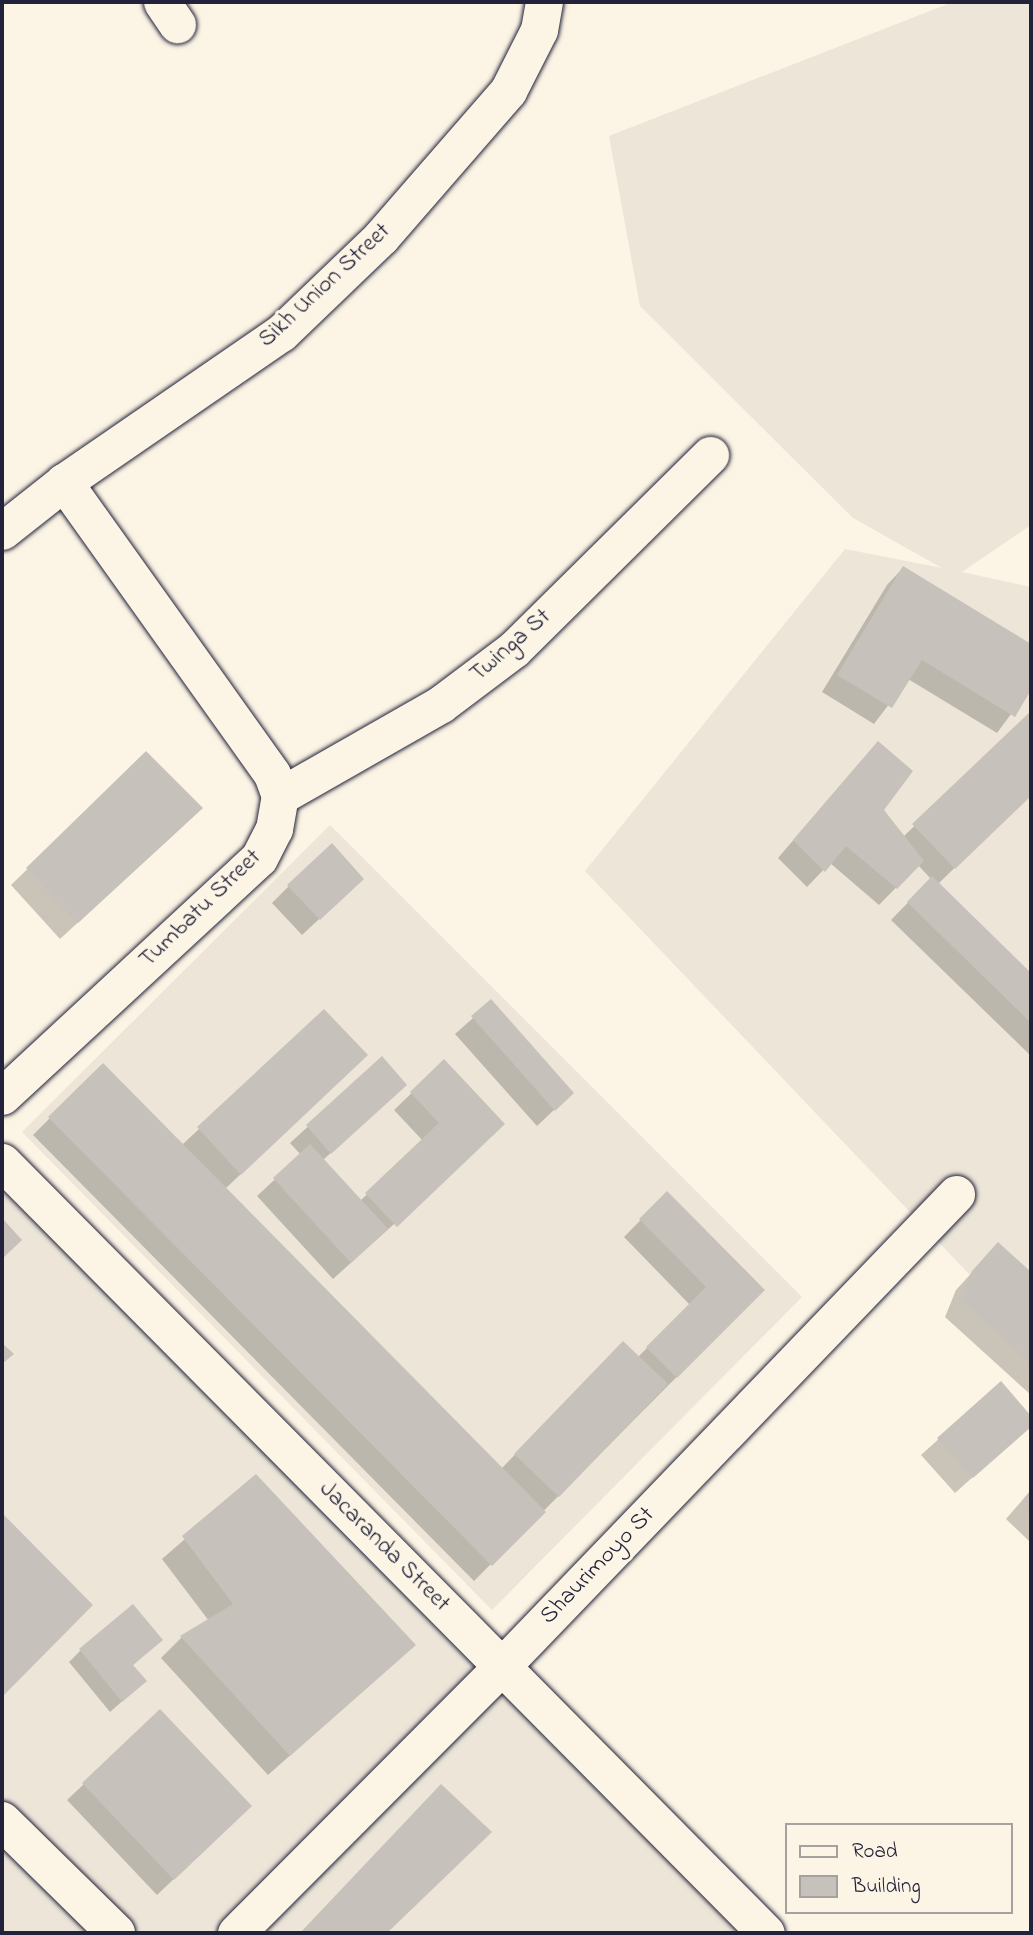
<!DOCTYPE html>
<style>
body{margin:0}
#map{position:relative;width:1033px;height:1935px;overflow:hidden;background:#fcf5e5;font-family:"Indie Flower",sans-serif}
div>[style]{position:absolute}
.built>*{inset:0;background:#ece5d8}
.shadow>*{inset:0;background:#0003}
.building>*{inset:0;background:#c6c1bb}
.roads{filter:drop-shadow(0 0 2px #22223b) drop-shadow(0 0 2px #22223b)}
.street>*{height:37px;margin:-18.5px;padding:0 18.5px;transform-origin:18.5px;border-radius:18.5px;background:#fcf5e5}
.primary>*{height:38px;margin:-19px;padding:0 19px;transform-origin:19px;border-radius:19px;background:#fcf5e5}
span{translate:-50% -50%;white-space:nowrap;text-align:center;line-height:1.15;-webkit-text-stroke:6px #fcf5e5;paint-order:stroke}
.street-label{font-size:24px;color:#22223b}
.frame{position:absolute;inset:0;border:4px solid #22223b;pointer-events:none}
.legend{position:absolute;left:785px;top:1823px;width:228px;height:91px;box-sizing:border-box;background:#fcf5e5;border:2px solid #a5a1a1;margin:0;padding:9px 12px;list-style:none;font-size:21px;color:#22223b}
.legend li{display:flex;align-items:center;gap:14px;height:35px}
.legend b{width:35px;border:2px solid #a5a1a1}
</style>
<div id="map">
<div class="built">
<div style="clip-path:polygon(953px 2px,1031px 2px,1031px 525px,962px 572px,1031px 587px,1031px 1339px,585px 871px,845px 549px,942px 568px,853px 518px,640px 306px,609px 136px)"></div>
<div style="clip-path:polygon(330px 825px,802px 1297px,492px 1610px,22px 1132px)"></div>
<div style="clip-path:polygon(2px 1147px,748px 1933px,2px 1933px)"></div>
</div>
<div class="shadow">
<div style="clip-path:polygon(903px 568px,1031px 646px,1031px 687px,997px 733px,908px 679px,874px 724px,822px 692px,887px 585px)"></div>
<div style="clip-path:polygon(1031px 713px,1031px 794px,938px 884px,1031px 975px,1031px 1056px,891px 920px,931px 879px,918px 865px,879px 905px,830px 863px,807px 887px,778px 858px,862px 760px,882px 810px,903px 837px)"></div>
<div style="clip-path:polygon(146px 754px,184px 825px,60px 939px,11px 885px)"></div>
<div style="clip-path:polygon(289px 886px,345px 895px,302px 935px,272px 903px)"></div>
<div style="clip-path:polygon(491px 1002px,555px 1109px,537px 1126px,455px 1034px)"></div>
<div style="clip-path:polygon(324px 1011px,349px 1072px,225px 1189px,501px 1469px,607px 1360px,638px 1357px,690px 1305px,624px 1237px,667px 1193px,763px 1290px,474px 1581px,33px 1135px,103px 1065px,182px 1145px)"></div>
<div style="clip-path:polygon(382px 1059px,388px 1101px,323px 1160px,360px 1201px,423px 1141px,394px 1110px,444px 1062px,486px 1141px,333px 1279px,257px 1196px,301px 1155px,290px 1143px)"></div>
<div style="clip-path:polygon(998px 1244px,1031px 1274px,1031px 1395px,945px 1317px,956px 1290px)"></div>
<div style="clip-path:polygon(1001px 1383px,1031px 1419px,1031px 1425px,955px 1493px,921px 1455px)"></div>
<div style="clip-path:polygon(256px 1477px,414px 1645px,268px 1775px,161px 1658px,182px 1637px,209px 1621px,162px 1559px)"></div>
<div style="clip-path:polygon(1031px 1490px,1031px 1543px,1006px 1519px)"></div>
<div style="clip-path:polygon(2px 1515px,91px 1605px,2px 1694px)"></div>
<div style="clip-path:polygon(161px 1640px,132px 1666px,145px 1681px,110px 1712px,69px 1662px,80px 1651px)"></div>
<div style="clip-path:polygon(84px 1784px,233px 1823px,157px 1895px,67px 1800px)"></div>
</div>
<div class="building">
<div style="clip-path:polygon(903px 566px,1031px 644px,1031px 690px,1015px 717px,922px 660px,892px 708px,837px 675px)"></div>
<div style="clip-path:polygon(1031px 711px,1031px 796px,955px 869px,912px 824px)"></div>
<div style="clip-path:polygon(878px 741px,913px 771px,884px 810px,924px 861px,897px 889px,846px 846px,825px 872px,793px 840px)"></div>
<div style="clip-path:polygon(146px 751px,203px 808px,78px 923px,26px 868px)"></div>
<div style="clip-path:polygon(332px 843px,364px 879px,320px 920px,287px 885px)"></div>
<div style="clip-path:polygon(932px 876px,1031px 973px,1031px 1023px,907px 902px)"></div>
<div style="clip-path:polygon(491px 999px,574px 1093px,555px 1111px,471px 1016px)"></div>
<div style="clip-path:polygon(324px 1009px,368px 1055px,241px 1175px,197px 1127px)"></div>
<div style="clip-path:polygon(382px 1056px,407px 1085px,331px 1154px,306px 1125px)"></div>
<div style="clip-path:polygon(444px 1059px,505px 1124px,397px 1227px,365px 1193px,439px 1123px,410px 1092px)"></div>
<div style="clip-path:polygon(103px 1063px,546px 1512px,492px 1566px,48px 1117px)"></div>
<div style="clip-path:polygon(310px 1144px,388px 1229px,351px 1263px,273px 1178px)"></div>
<div style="clip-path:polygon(667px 1191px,765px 1290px,677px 1378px,646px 1347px,706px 1287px,639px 1219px)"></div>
<div style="clip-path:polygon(2px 1218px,22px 1240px,2px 1259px)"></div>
<div style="clip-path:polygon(998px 1242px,1031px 1272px,1031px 1363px,961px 1300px,972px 1271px)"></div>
<div style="clip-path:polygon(623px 1341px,668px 1384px,559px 1497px,514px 1454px)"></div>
<div style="clip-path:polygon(2px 1343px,14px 1354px,2px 1364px)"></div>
<div style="clip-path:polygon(1001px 1381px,1031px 1416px,1031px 1427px,973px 1478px,937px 1438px)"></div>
<div style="clip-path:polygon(256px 1474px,416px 1645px,290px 1756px,180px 1636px,233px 1604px,182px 1536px)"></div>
<div style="clip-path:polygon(1031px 1490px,1031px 1510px,1022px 1501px)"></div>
<div style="clip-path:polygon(2px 1513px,93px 1605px,2px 1697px)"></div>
<div style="clip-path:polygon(133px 1604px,163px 1640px,133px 1665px,147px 1681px,122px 1702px,79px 1649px)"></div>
<div style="clip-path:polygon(160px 1709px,252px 1806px,174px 1880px,82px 1783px)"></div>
<div style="clip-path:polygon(441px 1784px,492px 1832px,387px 1933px,300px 1933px)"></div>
</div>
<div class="roads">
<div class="street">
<div style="left:162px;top:2px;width:27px;rotate:56deg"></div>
<div style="left:2px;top:531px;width:79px;rotate:-38.3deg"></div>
<div style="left:64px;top:482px;width:263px;rotate:-34.5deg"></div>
<div style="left:281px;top:333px;width:139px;rotate:-43.8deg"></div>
<div style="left:381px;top:237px;width:194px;rotate:-49deg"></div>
<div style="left:508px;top:91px;width:68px;rotate:-63.1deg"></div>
<div style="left:539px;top:30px;width:28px;rotate:-80deg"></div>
<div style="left:280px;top:796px;width:185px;rotate:-29.7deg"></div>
<div style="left:441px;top:704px;width:91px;rotate:-37deg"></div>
<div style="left:514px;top:649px;width:276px;rotate:-44.7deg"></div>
<div style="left:2px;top:1096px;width:350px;rotate:-42.8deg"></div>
<div style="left:259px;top:858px;width:33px;rotate:-63deg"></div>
<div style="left:274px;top:829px;width:34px;rotate:-80deg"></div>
<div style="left:280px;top:796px;width:23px;rotate:-110deg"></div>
<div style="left:272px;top:774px;width:359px;rotate:-125.5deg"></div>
<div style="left:2px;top:1162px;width:1085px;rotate:45.26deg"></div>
<div style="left:236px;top:1933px;width:377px;rotate:-45.1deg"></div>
<div style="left:502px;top:1666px;width:655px;rotate:-46.11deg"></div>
</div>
<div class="primary">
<div style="left:2px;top:1821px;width:160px;rotate:44.5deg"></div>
</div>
</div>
<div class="street-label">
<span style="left:325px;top:286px;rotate:-43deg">Sikh Union Street</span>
<span style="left:511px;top:646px;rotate:-41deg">Twinga St</span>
<span style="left:201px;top:909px;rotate:-44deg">Tumbatu Street</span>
<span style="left:384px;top:1547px;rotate:45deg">Jacaranda Street</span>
<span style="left:598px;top:1566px;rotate:-46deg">Shaurimoyo St</span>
</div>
<div class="frame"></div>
<ul class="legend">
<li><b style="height:9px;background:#fcf5e5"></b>Road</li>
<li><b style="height:19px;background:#c6c1bb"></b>Building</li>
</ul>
</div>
